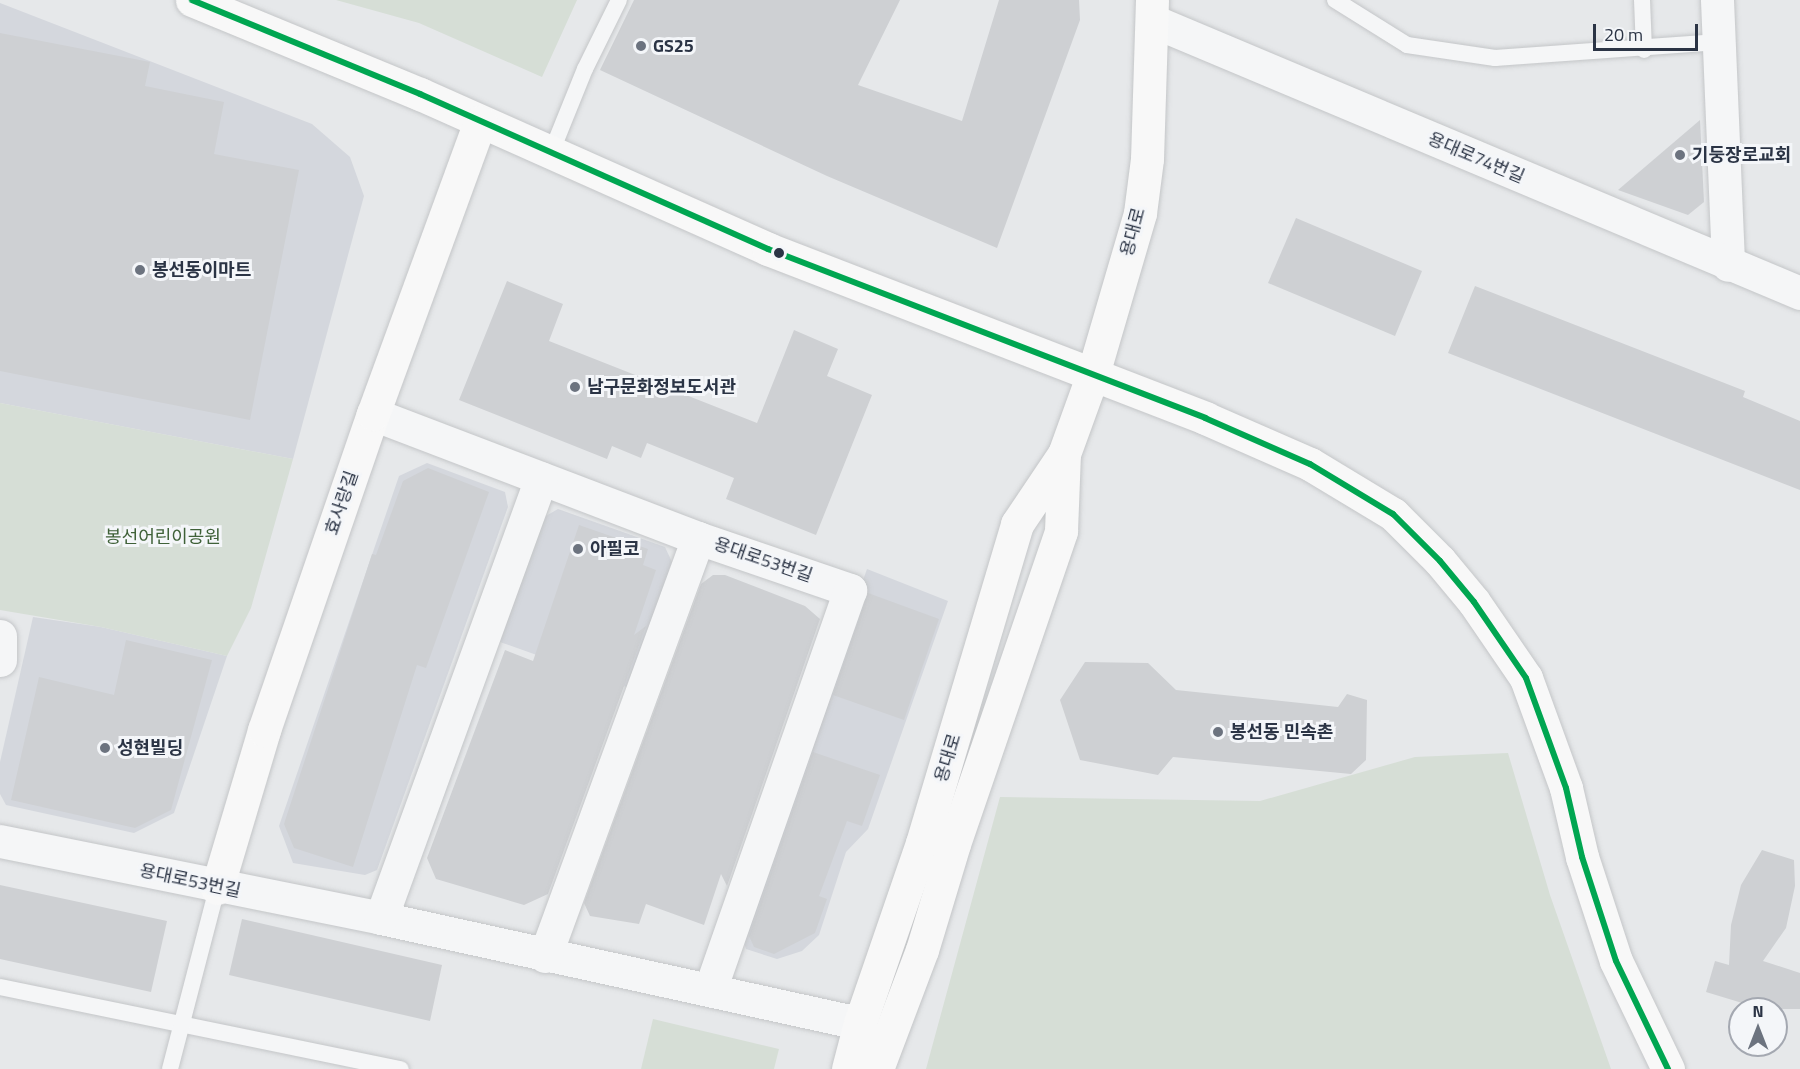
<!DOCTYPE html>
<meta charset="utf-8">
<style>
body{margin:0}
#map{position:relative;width:1800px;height:1069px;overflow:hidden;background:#e6e8ea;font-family:"Titillium Web","Noto Sans KR",sans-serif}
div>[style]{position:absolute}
.built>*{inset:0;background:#d4d7dd}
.green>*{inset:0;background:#d6ded6}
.building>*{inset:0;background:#ced0d3}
.roads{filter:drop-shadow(0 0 2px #c4c6c8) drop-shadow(0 0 2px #c4c6c8)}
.lane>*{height:16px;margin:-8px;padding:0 8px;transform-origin:8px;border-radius:8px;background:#f5f6f7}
.street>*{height:33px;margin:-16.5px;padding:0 16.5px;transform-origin:16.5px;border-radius:16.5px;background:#f5f6f7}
.secondary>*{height:33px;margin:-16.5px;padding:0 16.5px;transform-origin:16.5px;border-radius:16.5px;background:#f8f8f8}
.bus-1>*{height:6px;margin:-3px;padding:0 3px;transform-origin:3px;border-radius:3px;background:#00a651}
.dots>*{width:16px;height:16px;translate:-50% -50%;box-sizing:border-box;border:3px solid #f4f6f9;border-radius:50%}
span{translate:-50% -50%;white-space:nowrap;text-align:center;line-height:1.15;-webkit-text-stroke:6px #f4f6f9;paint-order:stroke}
.poi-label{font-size:18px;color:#2b3445;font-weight:700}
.left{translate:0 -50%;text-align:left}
.street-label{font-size:18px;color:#2b3445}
.park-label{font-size:18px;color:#3f6138}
.north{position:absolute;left:1728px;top:997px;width:60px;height:60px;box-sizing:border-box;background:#f4f6f9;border:2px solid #a4a8b1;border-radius:50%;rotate:0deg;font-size:16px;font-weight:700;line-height:24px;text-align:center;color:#2b3445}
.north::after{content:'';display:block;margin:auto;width:21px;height:27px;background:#6c737f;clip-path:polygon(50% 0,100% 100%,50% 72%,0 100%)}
.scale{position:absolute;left:1593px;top:24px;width:105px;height:27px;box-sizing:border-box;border:3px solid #2b3445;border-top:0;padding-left:8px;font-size:18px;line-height:21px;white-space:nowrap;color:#2b3445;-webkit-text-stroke:4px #f4f6f9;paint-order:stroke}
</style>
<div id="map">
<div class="built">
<div style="clip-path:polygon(0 3px,312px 124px,350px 157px,364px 196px,293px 459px,0 403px)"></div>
<div style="clip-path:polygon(427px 463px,505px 492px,508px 507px,377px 870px,365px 875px,293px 863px,279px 826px,399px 476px)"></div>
<div style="clip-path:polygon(558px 509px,665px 547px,672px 562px,629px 688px,500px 642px,544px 517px)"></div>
<div style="clip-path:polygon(867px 569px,948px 601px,868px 829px,846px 852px,819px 935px,802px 951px,777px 959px,746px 949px,740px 928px)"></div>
<div style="clip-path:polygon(33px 617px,101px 627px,227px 656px,174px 813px,134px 833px,6px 805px,0 794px,0 762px)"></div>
</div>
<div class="green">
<div style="clip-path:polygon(336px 0,577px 0,542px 77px,419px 23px)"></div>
<div style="clip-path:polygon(0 403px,293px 459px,251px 608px,227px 656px,101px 627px,0 610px)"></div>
<div style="clip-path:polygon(1508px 753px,1550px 895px,1611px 1069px,926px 1069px,1000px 797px,1260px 801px,1415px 757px)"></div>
<div style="clip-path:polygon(653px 1019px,779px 1049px,774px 1069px,641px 1069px)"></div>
</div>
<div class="building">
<div style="clip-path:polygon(634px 0,900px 0,858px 85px,962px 121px,999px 0,1079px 0,1080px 20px,997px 248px,827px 176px,600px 70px)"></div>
<div style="clip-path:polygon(0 33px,150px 62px,145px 86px,224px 102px,214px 154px,299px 170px,250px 420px,0 371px)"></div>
<div style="clip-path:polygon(1700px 120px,1704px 202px,1688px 215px,1618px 190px)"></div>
<div style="clip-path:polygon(1296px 218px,1422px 271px,1395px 336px,1268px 283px)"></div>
<div style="clip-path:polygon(507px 281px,563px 304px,549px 341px,757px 423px,794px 330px,838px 349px,827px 376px,872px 395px,816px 535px,726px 499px,734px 478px,647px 443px,641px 458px,612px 446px,607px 459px,459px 400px)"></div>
<div style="clip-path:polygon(1475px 286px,1745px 391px,1743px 397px,1800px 421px,1800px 490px,1448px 353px)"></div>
<div style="clip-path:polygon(428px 468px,489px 492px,426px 668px,417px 665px,353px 867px,294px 848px,284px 824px,372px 554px,376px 555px,403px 481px)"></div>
<div style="clip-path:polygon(579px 525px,648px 549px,643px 565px,656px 570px,634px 635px,646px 626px,548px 894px,524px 905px,436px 879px,427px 858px,505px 650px,533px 661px)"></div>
<div style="clip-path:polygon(713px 575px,725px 575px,805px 606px,820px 619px,727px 886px,721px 874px,704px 925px,646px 904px,639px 924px,590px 916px,584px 903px,701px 584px)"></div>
<div style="clip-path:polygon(868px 593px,939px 619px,904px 720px,833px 695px)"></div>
<div style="clip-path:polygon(126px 640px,212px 660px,171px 810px,135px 828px,11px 800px,39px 677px,114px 695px)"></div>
<div style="clip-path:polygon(1085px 662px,1148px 663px,1176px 690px,1338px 707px,1347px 694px,1367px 700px,1366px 760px,1351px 774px,1173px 757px,1158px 775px,1080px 760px,1060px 700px)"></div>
<div style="clip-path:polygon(813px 752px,880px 775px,862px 826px,847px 821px,819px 896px,827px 899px,815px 933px,774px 954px,754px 947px,749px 936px)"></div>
<div style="clip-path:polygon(1762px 850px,1794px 860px,1795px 886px,1786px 928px,1763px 961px,1800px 973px,1800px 1009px,1762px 1009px,1706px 992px,1715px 961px,1729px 965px,1731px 925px,1741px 885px)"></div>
<div style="clip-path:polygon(0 885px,167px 921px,151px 992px,0 959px)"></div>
<div style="clip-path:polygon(242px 919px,442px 965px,430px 1021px,229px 975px)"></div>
</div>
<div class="roads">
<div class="lane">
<div style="left:1335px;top:0;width:85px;rotate:32deg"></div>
<div style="left:1407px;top:45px;width:89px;rotate:8.4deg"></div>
<div style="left:1495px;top:58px;width:224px;rotate:-4.1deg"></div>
<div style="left:1642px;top:0;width:50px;rotate:87.7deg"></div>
<div style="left:551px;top:153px;width:91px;rotate:-68deg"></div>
<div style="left:585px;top:69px;width:77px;rotate:-63.8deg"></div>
<div style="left:0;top:987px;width:409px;rotate:11.6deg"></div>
<div style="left:170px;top:1069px;width:187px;rotate:-75.4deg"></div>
</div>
<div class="street">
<div style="left:1717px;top:0;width:265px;rotate:87.6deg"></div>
<div style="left:1153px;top:21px;width:702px;rotate:22.8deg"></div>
<div style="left:373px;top:414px;width:348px;rotate:20.9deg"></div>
<div style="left:698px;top:538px;width:161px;rotate:18.9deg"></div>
<div style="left:850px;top:590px;width:422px;rotate:109.3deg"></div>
<div style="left:0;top:636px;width:24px;rotate:90deg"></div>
<div style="left:0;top:841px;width:389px;rotate:11.4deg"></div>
<div style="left:381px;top:918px;width:490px;rotate:12.4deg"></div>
<div style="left:381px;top:918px;width:468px;rotate:-70deg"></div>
<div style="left:545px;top:956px;width:445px;rotate:-69.9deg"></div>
</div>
<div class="secondary">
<div style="left:192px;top:0;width:247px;rotate:22.4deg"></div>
<div style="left:420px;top:94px;width:381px;rotate:24deg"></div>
<div style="left:768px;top:249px;width:469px;rotate:21.1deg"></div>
<div style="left:1205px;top:418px;width:115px;rotate:23.7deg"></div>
<div style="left:1310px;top:464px;width:97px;rotate:31.1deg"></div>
<div style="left:1393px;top:514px;width:66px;rotate:45deg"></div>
<div style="left:1440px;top:561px;width:53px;rotate:50.3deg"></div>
<div style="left:1474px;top:602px;width:92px;rotate:55.6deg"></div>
<div style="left:1526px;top:678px;width:117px;rotate:70deg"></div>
<div style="left:1566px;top:788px;width:71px;rotate:76.9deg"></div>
<div style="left:1582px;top:857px;width:109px;rotate:71.9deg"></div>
<div style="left:1616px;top:961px;width:120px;rotate:64.3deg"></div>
<div style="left:217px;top:888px;width:165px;rotate:-73.4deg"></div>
<div style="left:264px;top:730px;width:334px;rotate:-71deg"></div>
<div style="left:373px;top:414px;width:311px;rotate:-69.9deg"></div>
<div style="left:848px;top:1069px;width:48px;rotate:-75.4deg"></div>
<div style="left:860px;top:1023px;width:190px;rotate:-71deg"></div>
<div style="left:922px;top:843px;width:333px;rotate:-73.4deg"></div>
<div style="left:1017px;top:524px;width:84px;rotate:-56.1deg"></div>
<div style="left:1064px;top:454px;width:85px;rotate:-70.1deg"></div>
<div style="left:1093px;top:374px;width:168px;rotate:-73.7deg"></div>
<div style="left:1140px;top:213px;width:54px;rotate:-82.6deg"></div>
<div style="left:1147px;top:159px;width:159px;rotate:-88.2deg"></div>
<div style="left:877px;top:1069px;width:127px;rotate:-69.3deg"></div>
<div style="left:922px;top:950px;width:111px;rotate:-73.2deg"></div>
<div style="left:954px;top:844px;width:331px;rotate:-71.1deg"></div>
<div style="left:1061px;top:531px;width:77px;rotate:-87.8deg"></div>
</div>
</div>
<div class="bus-1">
<div style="left:192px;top:0;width:247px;rotate:22.4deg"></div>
<div style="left:420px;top:94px;width:381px;rotate:24deg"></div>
<div style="left:768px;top:249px;width:469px;rotate:21.1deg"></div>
<div style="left:1205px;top:418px;width:115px;rotate:23.7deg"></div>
<div style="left:1310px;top:464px;width:97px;rotate:31.1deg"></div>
<div style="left:1393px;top:514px;width:66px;rotate:45deg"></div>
<div style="left:1440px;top:561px;width:53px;rotate:50.3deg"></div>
<div style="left:1474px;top:602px;width:92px;rotate:55.6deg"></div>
<div style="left:1526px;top:678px;width:117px;rotate:70deg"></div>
<div style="left:1566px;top:788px;width:71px;rotate:76.9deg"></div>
<div style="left:1582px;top:857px;width:109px;rotate:71.9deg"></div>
<div style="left:1616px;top:961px;width:120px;rotate:64.3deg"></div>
</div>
<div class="dots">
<div style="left:641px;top:46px;background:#6c737f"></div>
<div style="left:1680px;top:155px;background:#6c737f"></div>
<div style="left:779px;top:253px;background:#2b3445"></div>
<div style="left:140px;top:270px;background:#6c737f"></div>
<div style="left:575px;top:387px;background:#6c737f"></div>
<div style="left:578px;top:549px;background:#6c737f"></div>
<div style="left:1218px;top:732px;background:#6c737f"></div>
<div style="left:105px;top:748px;background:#6c737f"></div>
</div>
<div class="poi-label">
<span class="left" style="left:653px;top:46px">GS25</span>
<span class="left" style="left:1692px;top:155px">기둥장로교회</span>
<span class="left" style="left:152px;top:270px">봉선동이마트</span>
<span class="left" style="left:587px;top:387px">남구문화정보도서관</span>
<span class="left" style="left:590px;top:549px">아필코</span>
<span class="left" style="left:1230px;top:732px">봉선동 민속촌</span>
<span class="left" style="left:117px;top:748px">성현빌딩</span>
</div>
<div class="street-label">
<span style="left:1476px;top:158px;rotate:23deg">용대로74번길</span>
<span style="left:1133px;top:232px;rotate:-75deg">용대로</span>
<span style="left:342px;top:503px;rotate:-71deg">효사랑길</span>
<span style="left:763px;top:560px;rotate:19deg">용대로53번길</span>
<span style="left:948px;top:758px;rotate:-73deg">용대로</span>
<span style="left:190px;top:881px;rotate:12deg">용대로53번길</span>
</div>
<div class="park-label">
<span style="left:163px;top:537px">봉선어린이공원</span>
</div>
<div class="north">N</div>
<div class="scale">20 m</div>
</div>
